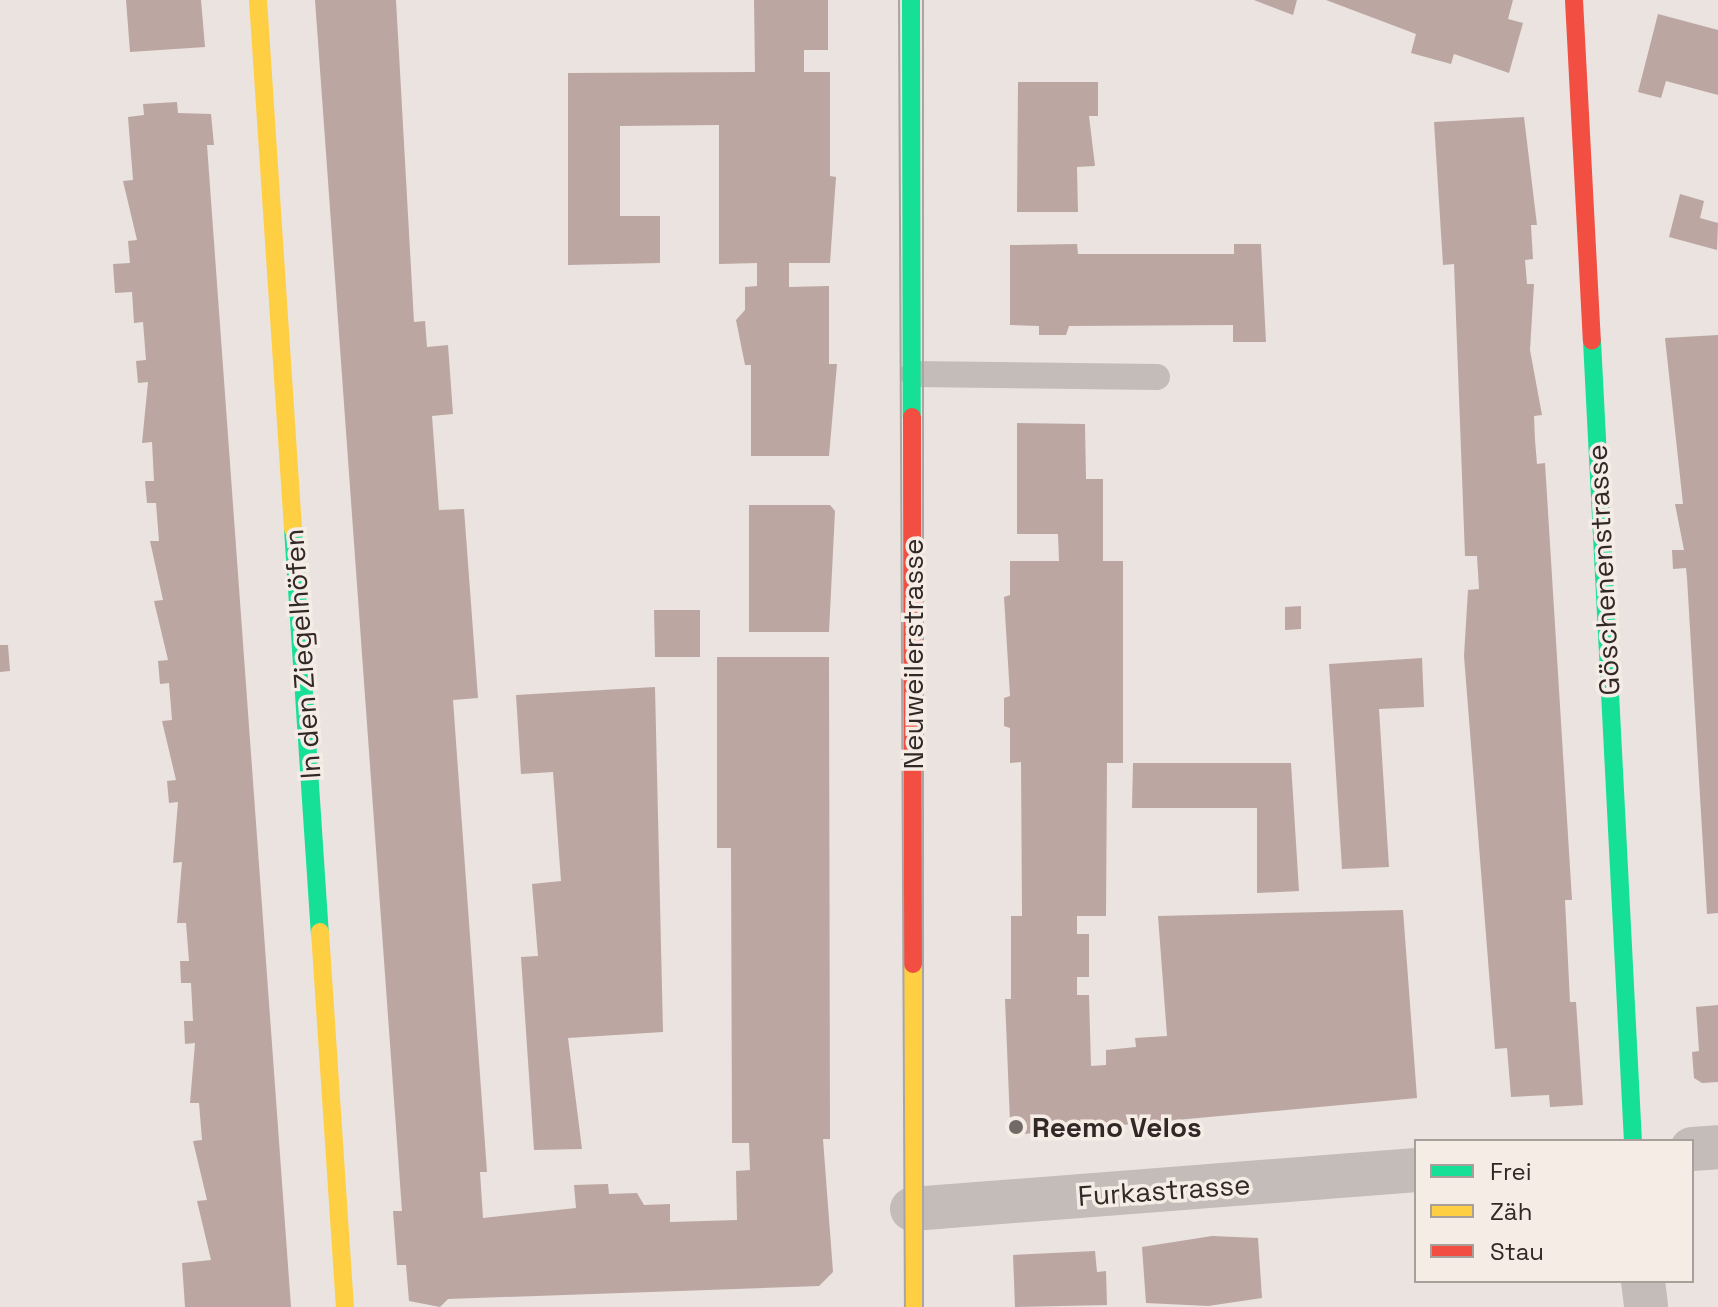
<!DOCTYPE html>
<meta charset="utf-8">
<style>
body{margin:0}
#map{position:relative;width:1718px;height:1307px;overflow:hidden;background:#eae3df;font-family:"Space Grotesk",sans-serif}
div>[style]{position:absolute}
.building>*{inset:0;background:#bca6a2}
.lane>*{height:26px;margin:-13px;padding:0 13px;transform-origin:13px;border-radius:13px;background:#c3bcb8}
.street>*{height:44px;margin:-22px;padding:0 22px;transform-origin:22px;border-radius:22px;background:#c3bcb8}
.fast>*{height:18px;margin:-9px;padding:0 9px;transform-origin:9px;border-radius:9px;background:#16e098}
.slow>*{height:18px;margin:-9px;padding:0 9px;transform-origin:9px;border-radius:9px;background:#ffcf43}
.jam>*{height:18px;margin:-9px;padding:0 9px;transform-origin:9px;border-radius:9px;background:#f24e42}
.tram>*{height:2px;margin:-1px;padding:0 1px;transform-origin:1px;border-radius:1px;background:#aaa5a2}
.dots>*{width:22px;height:22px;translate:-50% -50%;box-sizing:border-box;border:4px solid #f6ece6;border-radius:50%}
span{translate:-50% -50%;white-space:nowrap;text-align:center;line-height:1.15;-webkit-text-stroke:7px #f6ece6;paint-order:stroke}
.street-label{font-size:28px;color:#322927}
.poi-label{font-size:28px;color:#322927;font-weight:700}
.left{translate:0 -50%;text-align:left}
.legend{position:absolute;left:1414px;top:1139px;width:280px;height:144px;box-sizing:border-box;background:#f6ece6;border:2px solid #a89e9a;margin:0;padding:10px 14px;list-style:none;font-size:24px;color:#322927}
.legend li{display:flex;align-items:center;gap:16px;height:40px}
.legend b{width:40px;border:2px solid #a89e9a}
</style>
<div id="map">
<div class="building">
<div style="clip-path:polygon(126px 0,201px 0,205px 47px,130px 52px)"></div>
<div style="clip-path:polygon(315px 0,396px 0,414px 322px,425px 321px,427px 347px,448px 345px,453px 414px,432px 416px,439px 510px,464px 509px,478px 698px,453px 700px,487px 1172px,480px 1172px,483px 1218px,576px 1208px,574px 1185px,608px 1184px,609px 1194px,637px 1193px,644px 1205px,670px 1204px,670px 1222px,737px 1220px,736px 1171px,750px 1170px,749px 1143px,732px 1143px,731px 848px,717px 848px,717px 657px,829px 657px,830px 1139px,823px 1139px,833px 1272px,819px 1286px,448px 1299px,440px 1307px,409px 1301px,406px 1265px,397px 1265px,393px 1211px,402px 1211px)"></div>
<div style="clip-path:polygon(754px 0,828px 0,828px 50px,804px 50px,804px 72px,830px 72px,830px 176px,836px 177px,830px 263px,789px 263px,789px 287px,829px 286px,829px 364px,837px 364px,829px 456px,751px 456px,751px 365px,745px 365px,736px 320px,745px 310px,745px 287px,757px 286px,757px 263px,719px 264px,719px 125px,620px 126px,620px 216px,660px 216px,660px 263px,568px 265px,568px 73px,755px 72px)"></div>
<div style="clip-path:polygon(1254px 0,1297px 0,1293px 15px)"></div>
<div style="clip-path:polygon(1326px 0,1513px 0,1508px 19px,1523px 23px,1509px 73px,1454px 54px,1451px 64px,1411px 53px,1416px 34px)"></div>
<div style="clip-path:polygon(1658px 14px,1718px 30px,1718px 95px,1666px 81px,1661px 98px,1638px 92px)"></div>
<div style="clip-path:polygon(1018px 82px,1098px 82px,1098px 116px,1089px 116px,1095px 166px,1077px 167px,1078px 212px,1017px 212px)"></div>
<div style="clip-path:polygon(177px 102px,178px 113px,211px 114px,214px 145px,207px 145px,291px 1307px,185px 1307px,182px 1263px,211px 1260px,197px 1201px,207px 1200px,193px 1141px,202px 1140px,199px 1103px,190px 1103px,195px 1043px,185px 1044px,184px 1021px,193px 1021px,191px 983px,181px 983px,180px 961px,189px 961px,186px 923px,177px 923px,182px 862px,173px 863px,178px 802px,169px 803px,167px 781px,176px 780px,162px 721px,172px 720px,169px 683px,160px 684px,158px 661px,168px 660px,154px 601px,163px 600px,150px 541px,159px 541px,156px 503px,147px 503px,145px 481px,154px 481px,152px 442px,142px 443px,148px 382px,138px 383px,136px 361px,146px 360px,143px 322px,134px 323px,132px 292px,115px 293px,113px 264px,130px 263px,128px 241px,137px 240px,123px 181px,133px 180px,128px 117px,144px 115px,143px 104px)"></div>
<div style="clip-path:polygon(1524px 117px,1537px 225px,1531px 225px,1533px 259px,1525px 260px,1527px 284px,1534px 284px,1530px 350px,1542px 415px,1534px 416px,1535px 440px,1537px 464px,1545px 463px,1572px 900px,1565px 900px,1570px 1002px,1576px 1002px,1583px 1105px,1550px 1107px,1549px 1095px,1511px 1097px,1507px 1048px,1495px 1049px,1464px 656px,1468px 590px,1479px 589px,1477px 556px,1465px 556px,1454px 264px,1443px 265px,1434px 122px)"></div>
<div style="clip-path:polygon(1680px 194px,1704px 201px,1700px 218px,1718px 223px,1717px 250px,1669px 237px)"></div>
<div style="clip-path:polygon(1077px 244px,1078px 254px,1234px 254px,1234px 244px,1261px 244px,1266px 342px,1233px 342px,1233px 325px,1069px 326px,1066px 335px,1039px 335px,1039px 326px,1010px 325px,1010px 245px)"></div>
<div style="clip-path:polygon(1718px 335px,1718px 913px,1707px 914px,1687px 578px,1686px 568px,1673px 569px,1672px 550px,1684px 550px,1675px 504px,1683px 504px,1665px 338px)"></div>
<div style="clip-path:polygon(1017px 423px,1085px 424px,1086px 479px,1103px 479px,1103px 561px,1123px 561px,1123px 763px,1107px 763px,1106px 916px,1077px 916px,1077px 934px,1089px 934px,1089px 977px,1077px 977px,1077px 995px,1089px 995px,1091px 1066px,1106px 1065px,1106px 1050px,1136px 1047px,1135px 1038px,1167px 1036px,1158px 916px,1403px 910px,1417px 1098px,1023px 1134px,1010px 1122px,1005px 999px,1011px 999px,1011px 916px,1022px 916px,1021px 762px,1010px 763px,1010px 728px,1004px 726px,1004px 698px,1010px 696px,1004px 597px,1010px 595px,1010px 561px,1059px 561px,1058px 534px,1017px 534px)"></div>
<div style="clip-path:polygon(749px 505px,830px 505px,835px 511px,829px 632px,749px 632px)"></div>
<div style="clip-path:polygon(1301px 606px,1301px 629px,1285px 630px,1285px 607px)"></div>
<div style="clip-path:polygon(654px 610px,700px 610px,700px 657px,655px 657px)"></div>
<div style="clip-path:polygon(0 645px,8px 645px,10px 671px,0 672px)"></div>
<div style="clip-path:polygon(1422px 658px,1424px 707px,1379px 709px,1389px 867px,1342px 869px,1329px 664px)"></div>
<div style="clip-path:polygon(655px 687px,663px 1032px,568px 1038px,582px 1149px,534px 1150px,521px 957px,538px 956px,532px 884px,561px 881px,553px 772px,521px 774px,516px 695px)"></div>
<div style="clip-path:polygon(1133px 763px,1291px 763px,1299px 891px,1257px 893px,1257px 808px,1132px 808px)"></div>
<div style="clip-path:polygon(1718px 1005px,1718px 1082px,1702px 1083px,1694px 1078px,1692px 1052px,1699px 1051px,1696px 1007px)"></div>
<div style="clip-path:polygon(1212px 1236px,1258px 1238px,1262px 1298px,1208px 1306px,1146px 1303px,1142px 1247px)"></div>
<div style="clip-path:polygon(1095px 1251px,1097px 1272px,1106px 1271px,1107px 1305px,1015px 1307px,1013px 1255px)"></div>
</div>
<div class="lane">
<div style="left:913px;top:374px;width:244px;rotate:0.7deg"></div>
</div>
<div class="street">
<div style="left:1692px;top:1149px;width:26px;rotate:-4deg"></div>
<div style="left:912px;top:1209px;width:506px;rotate:-4.42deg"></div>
<div style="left:1643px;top:1281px;width:26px;rotate:83deg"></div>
</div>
<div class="fast">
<div style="left:911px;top:0;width:417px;rotate:89.9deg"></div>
<div style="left:1592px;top:341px;width:801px;rotate:87.07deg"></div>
<div style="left:293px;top:529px;width:404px;rotate:86.2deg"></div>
</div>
<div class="slow">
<div style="left:258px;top:0;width:530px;rotate:86.21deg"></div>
<div style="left:320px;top:932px;width:376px;rotate:86.2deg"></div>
<div style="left:913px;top:964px;width:343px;rotate:89.8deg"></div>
</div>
<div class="jam">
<div style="left:1574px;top:0;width:341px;rotate:87deg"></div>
<div style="left:912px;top:417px;width:547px;rotate:89.9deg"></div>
</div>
<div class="tram">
<div style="left:899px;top:0;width:1307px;rotate:89.74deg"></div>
<div style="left:923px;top:1307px;width:1307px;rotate:-90deg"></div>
</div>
<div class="dots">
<div style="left:1016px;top:1127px;background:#726a67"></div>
</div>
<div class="street-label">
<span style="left:1603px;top:570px;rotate:-93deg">Göschenenstrasse</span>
<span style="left:302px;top:654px;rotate:-94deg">In den Ziegelhöfen</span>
<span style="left:913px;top:654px;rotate:-90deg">Neuweilerstrasse</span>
<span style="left:1164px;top:1190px;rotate:-4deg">Furkastrasse</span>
</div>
<div class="poi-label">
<span class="left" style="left:1032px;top:1127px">Reemo Velos</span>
</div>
<ul class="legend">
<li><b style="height:10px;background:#16e098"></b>Frei</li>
<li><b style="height:10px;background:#ffcf43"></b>Zäh</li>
<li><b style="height:10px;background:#f24e42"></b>Stau</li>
</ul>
</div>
